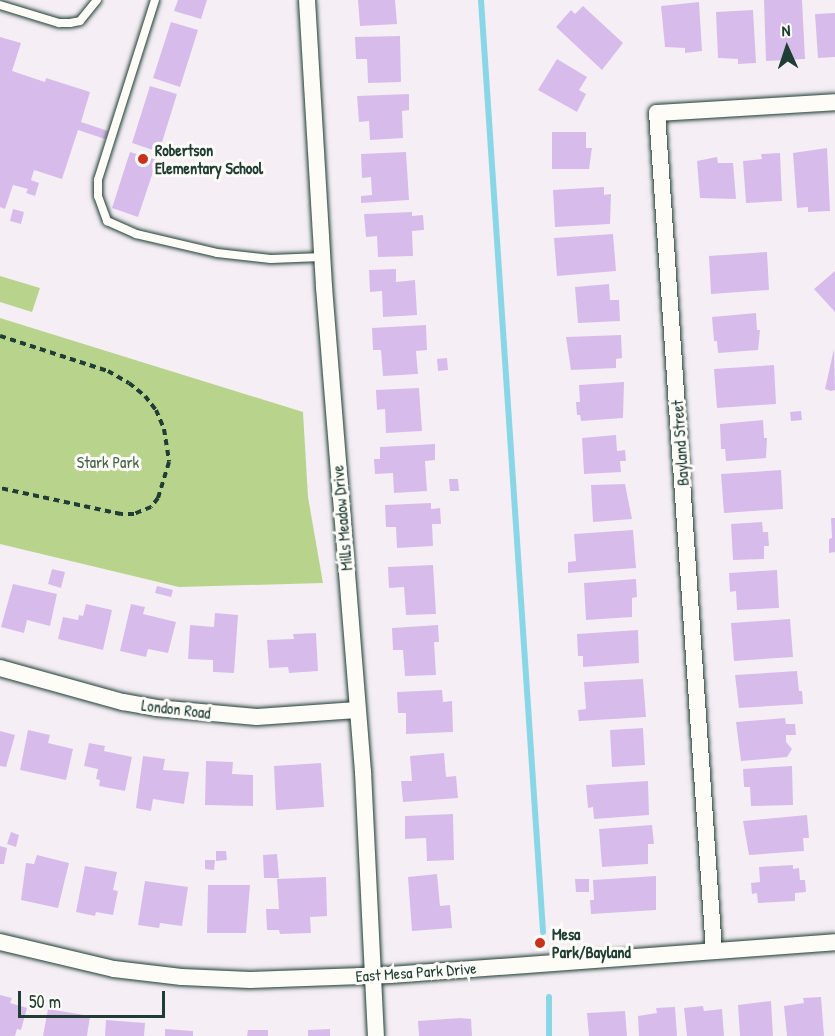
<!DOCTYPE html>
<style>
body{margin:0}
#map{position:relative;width:835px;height:1036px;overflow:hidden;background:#f5eff5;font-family:"Patrick Hand",sans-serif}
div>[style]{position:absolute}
.green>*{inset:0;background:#b8d48c}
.stream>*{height:6px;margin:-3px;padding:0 3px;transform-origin:3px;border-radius:3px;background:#89d7e6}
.building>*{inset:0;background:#d7bceb}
.path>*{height:4px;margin-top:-2px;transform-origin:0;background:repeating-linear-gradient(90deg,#1f3d34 0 6px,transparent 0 10.5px)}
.roads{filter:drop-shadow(0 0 2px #1f3d34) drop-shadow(0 0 2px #1f3d34)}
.service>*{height:8px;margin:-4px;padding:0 4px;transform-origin:4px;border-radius:4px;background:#fdfcf7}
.minor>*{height:16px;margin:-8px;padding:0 8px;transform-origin:8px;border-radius:8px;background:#fdfcf7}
.dots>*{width:16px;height:16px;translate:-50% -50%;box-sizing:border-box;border:3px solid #fdfcf7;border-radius:50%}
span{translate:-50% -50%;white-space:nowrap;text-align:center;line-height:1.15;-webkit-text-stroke:6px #fdfcf7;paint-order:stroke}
.poi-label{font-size:16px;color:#1f3d34;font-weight:700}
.left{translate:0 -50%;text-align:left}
.street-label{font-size:16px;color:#1f3d34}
.park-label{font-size:16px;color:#45634a}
.north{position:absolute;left:757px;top:18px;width:60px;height:60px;-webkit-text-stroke:4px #fdfcf7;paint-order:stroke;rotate:357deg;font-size:16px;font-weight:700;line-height:24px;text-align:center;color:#1f3d34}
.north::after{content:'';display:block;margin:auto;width:21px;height:27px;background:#1f3d34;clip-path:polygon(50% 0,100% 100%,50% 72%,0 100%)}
.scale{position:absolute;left:18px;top:991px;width:147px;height:27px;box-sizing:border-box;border:3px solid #1f3d34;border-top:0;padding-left:8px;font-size:18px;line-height:21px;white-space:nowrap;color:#1f3d34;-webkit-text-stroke:4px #fdfcf7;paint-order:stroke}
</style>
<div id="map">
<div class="green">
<div style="clip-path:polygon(0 276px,40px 288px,32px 312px,0 302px)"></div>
<div style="clip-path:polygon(0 318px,303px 412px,308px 497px,323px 583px,179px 587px,0 544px)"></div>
</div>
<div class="stream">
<div style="left:481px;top:0;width:934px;rotate:86.19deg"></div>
<div style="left:549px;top:997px;width:39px;rotate:90deg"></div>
</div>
<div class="building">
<div style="clip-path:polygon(178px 0,207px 0,201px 19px,174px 11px)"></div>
<div style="clip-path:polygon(358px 0,395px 0,397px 24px,360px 26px)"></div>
<div style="clip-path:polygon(764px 0,802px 0,805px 59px,766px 61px)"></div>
<div style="clip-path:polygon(699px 2px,702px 51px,685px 53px,685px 48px,665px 47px,661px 6px)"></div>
<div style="clip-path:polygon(583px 6px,623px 43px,602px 70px,556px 27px,571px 10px,575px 14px)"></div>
<div style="clip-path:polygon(753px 10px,756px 63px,738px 64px,738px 59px,718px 58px,716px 12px)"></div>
<div style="clip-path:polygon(835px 13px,835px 57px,818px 58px,815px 14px)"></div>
<div style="clip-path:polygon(171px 22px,198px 30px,180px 87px,153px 78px)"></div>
<div style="clip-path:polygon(400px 36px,401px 82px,368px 83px,367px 59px,356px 59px,355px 37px)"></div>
<div style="clip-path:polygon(0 37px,21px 43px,12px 71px,45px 82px,46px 78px,90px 92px,81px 122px,108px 131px,105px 139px,78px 130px,62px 179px,34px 170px,31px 180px,39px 183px,35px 196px,26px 193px,28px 189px,13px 185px,5px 209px,0 207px)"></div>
<div style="clip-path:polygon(557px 59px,587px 77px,579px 90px,586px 94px,577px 112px,538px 90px)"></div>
<div style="clip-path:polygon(150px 86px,177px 94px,159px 152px,132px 143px)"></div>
<div style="clip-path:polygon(409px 94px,409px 110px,402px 111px,403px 138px,370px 140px,369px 121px,359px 122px,357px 96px)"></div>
<div style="clip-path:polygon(552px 132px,586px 132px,586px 148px,592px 148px,589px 169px,552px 169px)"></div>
<div style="clip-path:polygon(827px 148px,830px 211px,808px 212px,808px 207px,797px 208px,793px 153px)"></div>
<div style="clip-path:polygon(130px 152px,157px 160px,138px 217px,112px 208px)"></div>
<div style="clip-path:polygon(406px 152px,409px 200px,361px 203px,361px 196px,372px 195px,371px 177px,362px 178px,361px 154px)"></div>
<div style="clip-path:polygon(780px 153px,782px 201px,746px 203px,743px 161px,762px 159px,761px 154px)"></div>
<div style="clip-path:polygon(717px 157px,718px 163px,733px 163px,736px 199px,700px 198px,697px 161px)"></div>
<div style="clip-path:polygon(604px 187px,604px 195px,611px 194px,610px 224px,555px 227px,553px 190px)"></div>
<div style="clip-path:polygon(13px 209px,24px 212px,21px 224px,10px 221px)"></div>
<div style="clip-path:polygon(412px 212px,412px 216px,423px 215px,424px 230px,412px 231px,413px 256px,378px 257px,377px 236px,366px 237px,364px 214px)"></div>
<div style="clip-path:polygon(613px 234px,616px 271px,557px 276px,554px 238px)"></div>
<div style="clip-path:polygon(767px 252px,769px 290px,711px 294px,709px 256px)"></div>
<div style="clip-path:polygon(396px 269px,396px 282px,415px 280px,417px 315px,383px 317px,382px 291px,370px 292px,369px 270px)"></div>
<div style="clip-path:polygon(835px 271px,835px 312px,814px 289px)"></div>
<div style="clip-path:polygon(609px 284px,610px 300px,619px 300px,620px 321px,578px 323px,575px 287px)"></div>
<div style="clip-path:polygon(756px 313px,757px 330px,760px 330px,758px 350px,718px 353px,717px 341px,714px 341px,712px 317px)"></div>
<div style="clip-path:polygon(426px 325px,427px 350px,416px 351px,418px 374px,383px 376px,381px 350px,373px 350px,372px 328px)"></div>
<div style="clip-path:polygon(621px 335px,622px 358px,616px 359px,616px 368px,571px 370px,566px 337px)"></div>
<div style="clip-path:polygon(834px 349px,835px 390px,831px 391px,825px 389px)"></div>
<div style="clip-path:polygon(447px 358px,448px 370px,438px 371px,437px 359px)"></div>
<div style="clip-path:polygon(774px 365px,776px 404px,717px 408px,714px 369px)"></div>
<div style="clip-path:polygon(624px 382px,623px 418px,581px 421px,580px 415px,577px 415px,576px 402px,580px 402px,579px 385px)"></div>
<div style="clip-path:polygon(419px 388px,422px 431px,386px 433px,385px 409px,377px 410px,376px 390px)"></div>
<div style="clip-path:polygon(801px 411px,802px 420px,791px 421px,790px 412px)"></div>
<div style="clip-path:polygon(763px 420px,764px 438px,767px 438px,766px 458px,726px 461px,725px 449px,721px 449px,720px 424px)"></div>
<div style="clip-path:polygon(616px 435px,617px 451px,625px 450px,626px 461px,620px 461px,621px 472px,584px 474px,582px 438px)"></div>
<div style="clip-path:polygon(435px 444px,435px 460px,425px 461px,427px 491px,394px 493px,393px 473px,375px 474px,374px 459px,380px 459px,380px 447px)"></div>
<div style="clip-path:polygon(781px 470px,783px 509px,724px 513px,721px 474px)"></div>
<div style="clip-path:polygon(449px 479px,458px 479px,459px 491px,450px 491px)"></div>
<div style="clip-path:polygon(625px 484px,632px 519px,593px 522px,591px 485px)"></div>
<div style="clip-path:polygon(431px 503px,431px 509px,440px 508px,441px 524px,432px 524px,433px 546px,397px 548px,396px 527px,386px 527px,385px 505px)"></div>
<div style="clip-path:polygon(831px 518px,835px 518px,835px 552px,829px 553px,829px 539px,832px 538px)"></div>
<div style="clip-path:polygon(762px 522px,763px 532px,768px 532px,769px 546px,764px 546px,764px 559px,733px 560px,731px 524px)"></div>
<div style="clip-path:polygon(633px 530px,636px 568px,568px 573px,568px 562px,576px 561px,574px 534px)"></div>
<div style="clip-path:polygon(433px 565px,436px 614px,406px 615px,404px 587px,389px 588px,388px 567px)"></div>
<div style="clip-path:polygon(52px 569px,65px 572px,61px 588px,48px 584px)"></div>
<div style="clip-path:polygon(777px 570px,779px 608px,737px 610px,736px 591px,730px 592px,729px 573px)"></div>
<div style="clip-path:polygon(636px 579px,637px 597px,632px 598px,632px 617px,586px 620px,584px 583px)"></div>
<div style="clip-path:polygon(13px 584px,57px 594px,50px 626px,27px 620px,24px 633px,1px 627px)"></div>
<div style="clip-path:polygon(157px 586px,173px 590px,171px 597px,155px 593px)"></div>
<div style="clip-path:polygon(86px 604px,112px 610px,103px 650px,58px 639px,63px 617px,78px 620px,79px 615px,83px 616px)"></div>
<div style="clip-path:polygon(131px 604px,145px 607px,143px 614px,176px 622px,168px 653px,148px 649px,146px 657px,120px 651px)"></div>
<div style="clip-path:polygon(215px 613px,238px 615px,234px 673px,213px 672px,213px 660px,188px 659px,190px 625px,214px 627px)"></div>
<div style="clip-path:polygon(790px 619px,793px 657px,734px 661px,731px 623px)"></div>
<div style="clip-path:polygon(438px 625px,439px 642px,434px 642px,436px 675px,405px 676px,403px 650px,393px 650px,392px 628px)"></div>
<div style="clip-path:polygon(638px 630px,639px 663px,583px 667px,583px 656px,578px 656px,577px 634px)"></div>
<div style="clip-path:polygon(316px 633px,318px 671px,289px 673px,288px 667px,269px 668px,267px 640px,294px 639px,293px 634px)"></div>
<div style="clip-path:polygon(797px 671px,799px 691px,802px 691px,803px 704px,739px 708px,735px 675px)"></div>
<div style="clip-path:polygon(643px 679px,646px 717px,579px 721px,578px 710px,586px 709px,584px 682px)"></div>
<div style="clip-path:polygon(442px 690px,443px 702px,452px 701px,453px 732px,406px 734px,406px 713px,398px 713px,397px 692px)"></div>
<div style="clip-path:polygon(785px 718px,786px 724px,795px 724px,796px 735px,786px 735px,786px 742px,792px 749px,787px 757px,741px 761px,736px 722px)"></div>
<div style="clip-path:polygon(643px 728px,645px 765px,612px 767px,610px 730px)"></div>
<div style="clip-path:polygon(28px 730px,50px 735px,48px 743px,73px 749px,66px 780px,20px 770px)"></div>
<div style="clip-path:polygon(0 731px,15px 735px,6px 767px,0 766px)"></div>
<div style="clip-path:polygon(89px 743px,105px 746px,104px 751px,132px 757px,125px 791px,99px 786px,100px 780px,96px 779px,98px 769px,84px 766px)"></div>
<div style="clip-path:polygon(444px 753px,446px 777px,456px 776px,458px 798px,403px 802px,401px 781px,412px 781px,410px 756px)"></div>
<div style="clip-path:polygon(143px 756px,165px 759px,163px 770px,189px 772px,184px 804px,153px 799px,151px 811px,136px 808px)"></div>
<div style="clip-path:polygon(206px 761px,233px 762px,232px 774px,253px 775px,253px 806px,205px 805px)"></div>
<div style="clip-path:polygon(321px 763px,324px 807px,276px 810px,274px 766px)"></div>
<div style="clip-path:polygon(792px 766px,793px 805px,751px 806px,750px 787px,744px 787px,743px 769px)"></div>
<div style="clip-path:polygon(648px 781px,649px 815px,594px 819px,593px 807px,588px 808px,586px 785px)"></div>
<div style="clip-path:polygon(453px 814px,454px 860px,427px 861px,426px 838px,405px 839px,405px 816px)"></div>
<div style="clip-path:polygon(807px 815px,809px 838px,803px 838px,804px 851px,749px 855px,743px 821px)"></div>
<div style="clip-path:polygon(652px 825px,654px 844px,648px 844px,648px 864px,602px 867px,599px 829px)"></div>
<div style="clip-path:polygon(11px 832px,19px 835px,16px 847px,7px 844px)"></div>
<div style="clip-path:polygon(0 846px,7px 848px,4px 864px,0 864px)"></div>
<div style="clip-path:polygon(216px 851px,226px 851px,227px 860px,216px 861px)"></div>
<div style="clip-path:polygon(277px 854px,279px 878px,264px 878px,263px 855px)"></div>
<div style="clip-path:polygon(37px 855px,69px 863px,58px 908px,21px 900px,26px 863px,34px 864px)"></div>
<div style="clip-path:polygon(205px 860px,215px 860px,214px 870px,205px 869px)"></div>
<div style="clip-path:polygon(793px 865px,793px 869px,799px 868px,800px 880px,805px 880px,806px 892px,795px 893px,795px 901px,758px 903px,757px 893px,752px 894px,751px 883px,760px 882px,759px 867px)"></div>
<div style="clip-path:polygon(85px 866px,117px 872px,113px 890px,118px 891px,113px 915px,96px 912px,95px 916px,76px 912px)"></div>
<div style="clip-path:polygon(437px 874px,440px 906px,450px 905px,452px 928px,412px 931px,408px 877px)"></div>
<div style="clip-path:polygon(656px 876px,656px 910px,591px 914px,590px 900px,594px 900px,593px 880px)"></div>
<div style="clip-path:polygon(326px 877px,327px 916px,310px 917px,311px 933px,280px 934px,279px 930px,267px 930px,266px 909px,279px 909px,277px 879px)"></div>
<div style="clip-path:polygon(575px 879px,589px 879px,589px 892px,576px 892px)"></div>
<div style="clip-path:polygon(145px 881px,188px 887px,182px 926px,160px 923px,159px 928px,138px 925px)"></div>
<div style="clip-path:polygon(208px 885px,250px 885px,246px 933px,207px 933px)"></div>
<div style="clip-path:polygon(0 995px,12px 998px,10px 1003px,27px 1008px,21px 1030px,17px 1029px,15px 1036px,0 1036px)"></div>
<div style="clip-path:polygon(821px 997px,824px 1036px,787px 1036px,784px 1006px,804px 1003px,803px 998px)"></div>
<div style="clip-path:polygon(771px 1001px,773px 1036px,740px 1036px,738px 1005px)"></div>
<div style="clip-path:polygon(703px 1006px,704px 1011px,722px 1009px,724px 1036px,687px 1036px,684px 1008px)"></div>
<div style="clip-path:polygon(675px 1007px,677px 1036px,639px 1036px,638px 1016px,657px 1013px,656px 1008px)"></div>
<div style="clip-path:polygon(48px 1009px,90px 1016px,87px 1036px,43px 1036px)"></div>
<div style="clip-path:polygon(625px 1011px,627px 1036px,589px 1036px,587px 1013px)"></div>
<div style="clip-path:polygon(460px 1018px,471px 1019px,472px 1036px,419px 1036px,418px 1021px)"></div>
<div style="clip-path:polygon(106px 1020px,145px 1023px,144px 1036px,105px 1036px)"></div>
<div style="clip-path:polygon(165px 1029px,193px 1031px,193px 1036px,165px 1036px)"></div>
<div style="clip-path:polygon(330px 1029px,330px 1036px,308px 1036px,308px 1030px)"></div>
<div style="clip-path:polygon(248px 1030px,268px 1030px,268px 1036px,247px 1036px)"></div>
</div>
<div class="path">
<div style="left:0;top:336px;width:114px;rotate:18deg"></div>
<div style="left:108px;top:371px;width:24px;rotate:30deg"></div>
<div style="left:129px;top:383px;width:21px;rotate:39deg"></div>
<div style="left:145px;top:396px;width:18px;rotate:52deg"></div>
<div style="left:156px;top:410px;width:21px;rotate:67deg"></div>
<div style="left:164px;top:429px;width:33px;rotate:81deg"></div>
<div style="left:169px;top:462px;width:38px;rotate:107deg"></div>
<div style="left:158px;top:498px;width:11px;rotate:128deg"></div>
<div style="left:151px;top:507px;width:18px;rotate:158deg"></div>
<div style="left:134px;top:514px;width:13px;rotate:180deg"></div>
<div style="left:121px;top:514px;width:124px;rotate:-167.9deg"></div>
</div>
<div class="roads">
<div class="service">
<div style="left:155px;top:0;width:189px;rotate:107.6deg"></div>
<div style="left:98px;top:180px;width:16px;rotate:90deg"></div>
<div style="left:98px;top:196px;width:27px;rotate:70deg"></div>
<div style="left:107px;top:221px;width:32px;rotate:24deg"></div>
<div style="left:136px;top:234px;width:83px;rotate:13.2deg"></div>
<div style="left:217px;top:253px;width:54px;rotate:6.3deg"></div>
<div style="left:271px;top:259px;width:51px;rotate:-2.2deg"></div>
<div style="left:0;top:5px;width:62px;rotate:17deg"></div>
<div style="left:59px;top:23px;width:11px"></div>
<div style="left:70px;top:23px;width:10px;rotate:-11deg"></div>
<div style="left:80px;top:21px;width:27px;rotate:-51deg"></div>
</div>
<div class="minor">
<div style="left:307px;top:0;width:288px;rotate:86.6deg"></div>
<div style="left:324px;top:287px;width:487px;rotate:85.4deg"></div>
<div style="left:363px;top:772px;width:264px;rotate:87.2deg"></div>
<div style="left:0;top:668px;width:128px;rotate:15.5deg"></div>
<div style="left:123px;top:702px;width:34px;rotate:10deg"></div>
<div style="left:156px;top:708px;width:101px;rotate:5.1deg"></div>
<div style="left:257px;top:717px;width:100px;rotate:-4deg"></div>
<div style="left:0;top:942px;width:117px;rotate:13.3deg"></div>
<div style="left:114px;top:969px;width:68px;rotate:6.7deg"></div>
<div style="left:182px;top:977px;width:68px;rotate:2.5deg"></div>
<div style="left:250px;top:980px;width:140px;rotate:-2deg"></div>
<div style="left:390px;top:975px;width:446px;rotate:-4.2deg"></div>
<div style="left:714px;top:951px;width:840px;rotate:-93.89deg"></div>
<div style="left:657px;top:113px;width:178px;rotate:-3.5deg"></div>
</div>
</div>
<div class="dots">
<div style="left:143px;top:159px;background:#c8321e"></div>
<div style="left:540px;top:943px;background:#c8321e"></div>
</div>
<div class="poi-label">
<span class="left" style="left:155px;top:159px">Robertson<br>Elementary School</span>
<span class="left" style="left:552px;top:943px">Mesa<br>Park/Bayland</span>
</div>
<div class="street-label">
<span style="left:680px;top:443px;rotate:-94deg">Bayland Street</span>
<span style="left:342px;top:518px;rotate:-95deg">Mills Meadow Drive</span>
<span style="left:176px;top:709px;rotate:7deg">London Road</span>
<span style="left:416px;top:972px;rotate:-4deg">East Mesa Park Drive</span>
</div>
<div class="park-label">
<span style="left:108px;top:462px">Stark Park</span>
</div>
<div class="north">N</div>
<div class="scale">50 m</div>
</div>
